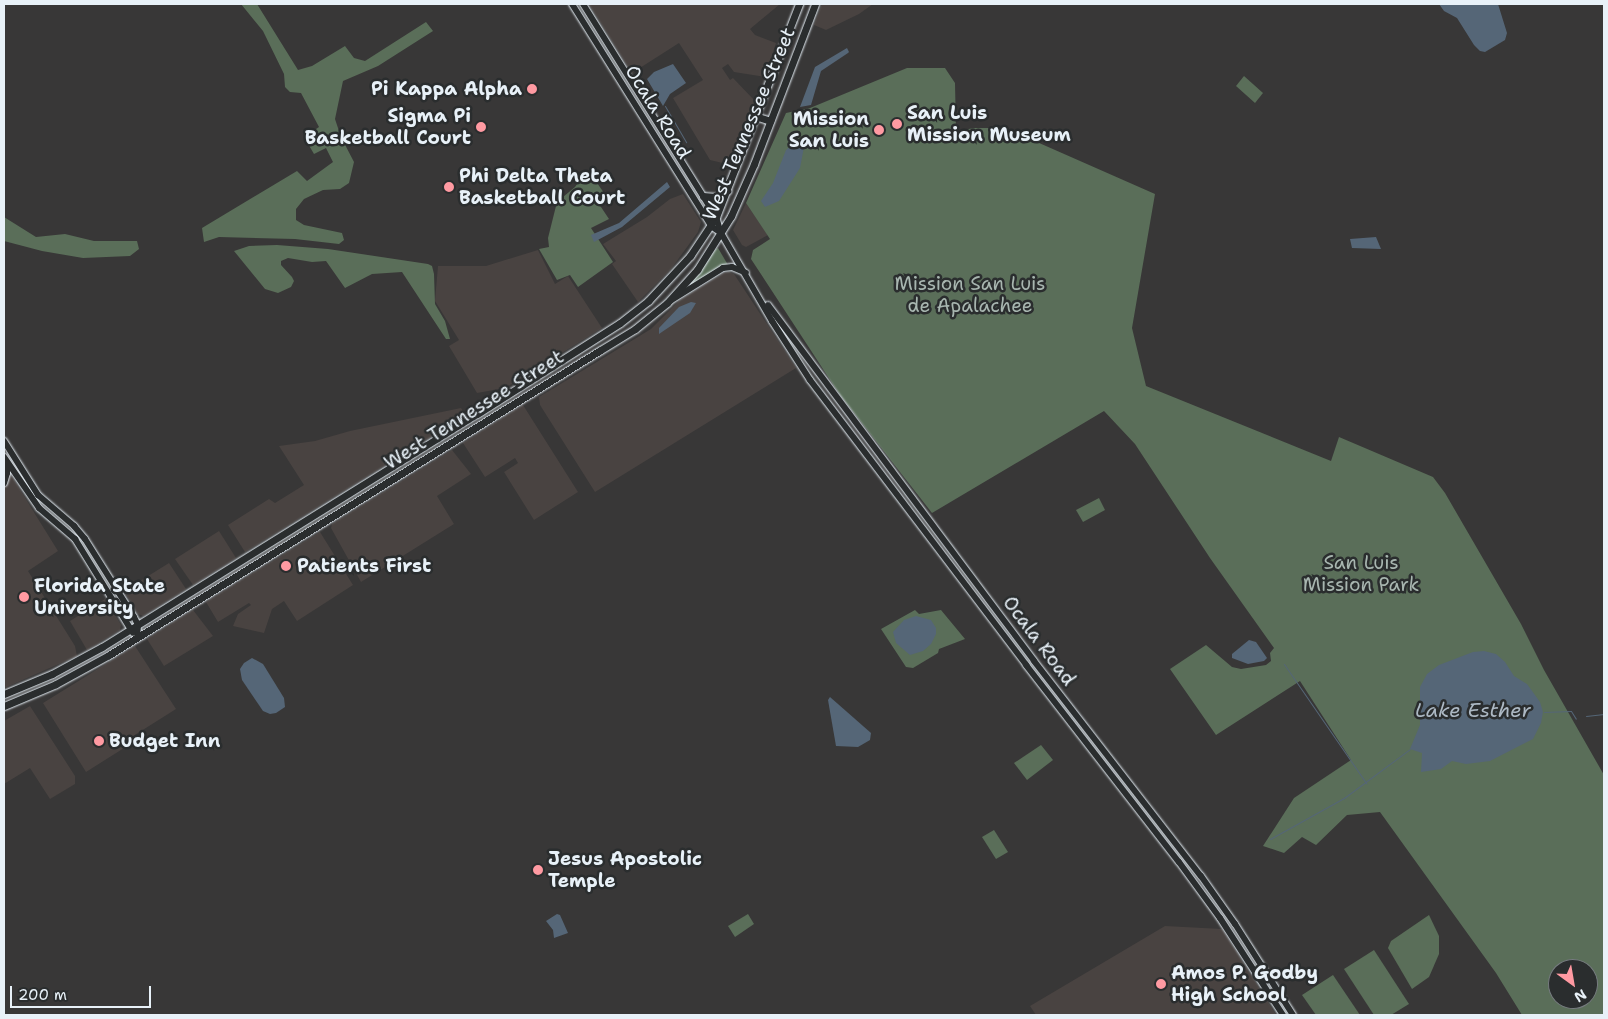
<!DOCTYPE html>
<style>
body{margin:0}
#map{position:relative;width:1608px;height:1019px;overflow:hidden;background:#383737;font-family:"Shantell Sans",sans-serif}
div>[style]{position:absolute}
.built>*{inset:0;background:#494341}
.green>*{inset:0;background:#5a6e59}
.water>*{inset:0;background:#567}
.stream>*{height:1px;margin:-0.5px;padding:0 0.5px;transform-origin:0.5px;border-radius:0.5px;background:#567}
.roads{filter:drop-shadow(0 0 1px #e8f1f8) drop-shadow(0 0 1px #e8f1f8)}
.secondary>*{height:6px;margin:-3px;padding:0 3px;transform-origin:3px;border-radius:3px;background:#2a2d2e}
.primary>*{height:7px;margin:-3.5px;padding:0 3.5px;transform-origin:3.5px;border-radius:3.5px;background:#2a2d2e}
.dots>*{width:14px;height:14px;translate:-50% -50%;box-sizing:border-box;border:2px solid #2a2d2e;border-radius:50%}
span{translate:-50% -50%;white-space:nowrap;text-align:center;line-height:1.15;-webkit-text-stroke:5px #2a2d2e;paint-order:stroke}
.poi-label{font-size:19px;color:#e8f1f8;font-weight:700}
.right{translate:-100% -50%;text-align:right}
.left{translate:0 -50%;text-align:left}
.street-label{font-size:19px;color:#e8f1f8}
.park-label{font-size:19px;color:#a8b6b0}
.water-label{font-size:20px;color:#adb9c4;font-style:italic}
.frame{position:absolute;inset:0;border:5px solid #e8f1f8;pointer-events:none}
.north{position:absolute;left:1548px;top:959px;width:50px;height:50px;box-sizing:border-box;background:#2a2d2e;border:1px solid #767b7f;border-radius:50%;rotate:148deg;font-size:14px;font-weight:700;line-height:20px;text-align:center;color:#e8f1f8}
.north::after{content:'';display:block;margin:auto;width:18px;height:22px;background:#ff9aa2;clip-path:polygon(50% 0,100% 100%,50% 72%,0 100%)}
.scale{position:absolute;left:10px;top:986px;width:141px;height:22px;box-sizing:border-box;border:2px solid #e8f1f8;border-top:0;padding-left:6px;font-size:15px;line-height:18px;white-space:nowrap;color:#e8f1f8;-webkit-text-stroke:4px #2a2d2e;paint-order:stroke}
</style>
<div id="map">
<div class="built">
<div style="clip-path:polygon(589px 4px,780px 4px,750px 29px,755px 35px,776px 43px,765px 77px,734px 72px,728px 64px,722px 68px,730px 80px,733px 78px,755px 101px,731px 165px,710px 160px,673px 98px,703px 80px,679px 43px,632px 73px)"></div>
<div style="clip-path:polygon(822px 4px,873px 4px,859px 14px,826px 30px,814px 25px)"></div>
<div style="clip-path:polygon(683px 194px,701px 222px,698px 232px,671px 269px,638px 302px,612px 264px,616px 261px,603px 244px,647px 217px,670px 199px)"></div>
<div style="clip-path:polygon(746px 203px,768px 235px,746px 247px,742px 245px,733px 230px)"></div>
<div style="clip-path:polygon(538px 250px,555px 284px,568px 276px,602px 328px,505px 388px,477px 393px,449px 346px,459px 340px,435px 301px,438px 266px,486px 266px)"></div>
<div style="clip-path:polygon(729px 272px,734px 274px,796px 368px,595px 492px,540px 405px,539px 397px,651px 329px,680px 300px,724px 273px)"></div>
<div style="clip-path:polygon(523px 405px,578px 492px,534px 520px,504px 472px,518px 463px,515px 458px,485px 477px,463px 443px)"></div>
<div style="clip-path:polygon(461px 408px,466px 415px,245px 552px,228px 525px,269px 499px,275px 503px,304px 485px,279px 446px,315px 441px,350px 431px)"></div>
<div style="clip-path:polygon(452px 450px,471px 474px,437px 496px,454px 524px,361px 582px,331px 528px,332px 524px)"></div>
<div style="clip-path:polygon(4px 464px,58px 551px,28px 571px,75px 646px,77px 656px,4px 688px)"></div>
<div style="clip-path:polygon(219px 531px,236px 558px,193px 585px,175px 559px)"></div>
<div style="clip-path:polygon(320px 532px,353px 585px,297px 621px,284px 601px,272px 609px,264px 633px,233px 626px,238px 614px,251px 605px,249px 603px,218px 622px,206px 602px)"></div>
<div style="clip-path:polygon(169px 563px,186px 589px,143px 616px,138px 614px,124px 591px)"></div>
<div style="clip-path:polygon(105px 599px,121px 625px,120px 630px,87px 650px,70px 621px)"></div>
<div style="clip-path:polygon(193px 610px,213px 636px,164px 666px,147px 639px)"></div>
<div style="clip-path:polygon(135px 646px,176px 709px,130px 738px,132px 743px,86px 772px,43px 703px)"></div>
<div style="clip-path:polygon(30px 706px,75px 776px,75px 784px,50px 799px,30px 768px,4px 784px,4px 721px)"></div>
<div style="clip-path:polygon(1165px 926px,1222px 929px,1276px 1015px,1036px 1015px,1030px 1006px)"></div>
</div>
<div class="green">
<div style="clip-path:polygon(241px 4px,257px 4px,298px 70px,312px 66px,345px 46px,354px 58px,365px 61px,426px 22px,433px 31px,378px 66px,343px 81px,335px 119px,341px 137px,354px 162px,349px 183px,340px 189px,323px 190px,304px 199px,296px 209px,296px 220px,304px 225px,342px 233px,344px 240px,339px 244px,295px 239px,219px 237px,204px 242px,202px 228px,297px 171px,307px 181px,333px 162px,326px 148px,314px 154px,304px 137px,319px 127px,301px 93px,290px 92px,285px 87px,284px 74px,263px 31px)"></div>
<div style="clip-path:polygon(evenodd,907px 68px,945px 68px,955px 83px,956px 131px,975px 128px,995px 128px,1021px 135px,1155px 194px,1132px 328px,1146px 386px,1331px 461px,1339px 437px,1433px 477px,1445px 493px,1521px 624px,1544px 670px,1604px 775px,1604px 1015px,1522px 1015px,1496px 973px,1380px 812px,1347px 815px,1316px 845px,1302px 837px,1284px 853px,1263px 846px,1294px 798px,1351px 760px,1300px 681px,1216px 735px,1170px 669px,1206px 645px,1232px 667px,1241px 669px,1266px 665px,1271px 661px,1270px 653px,1274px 648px,1210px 558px,1135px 444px,1104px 411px,932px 513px,840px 395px,751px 259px,753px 250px,770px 239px,746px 203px,786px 113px,810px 108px,907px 68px,1558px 969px,1588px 969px,1588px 999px,1558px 999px,1558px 969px)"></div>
<div style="clip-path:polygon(1244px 76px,1263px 93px,1255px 103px,1236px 86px)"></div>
<div style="clip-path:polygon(582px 177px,593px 177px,604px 193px,599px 204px,609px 219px,591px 228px,613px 262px,578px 287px,570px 275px,557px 280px,539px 249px,549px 247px,548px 238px,557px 202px,575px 187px)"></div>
<div style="clip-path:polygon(4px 217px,36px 237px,65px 234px,94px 241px,137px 241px,139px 249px,130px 256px,83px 258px,42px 251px,4px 241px)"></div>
<div style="clip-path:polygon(277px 245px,328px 249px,428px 264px,432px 266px,434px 274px,435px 304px,445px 321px,450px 339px,446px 339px,402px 272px,372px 274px,345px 288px,326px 261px,312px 262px,288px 258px,281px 261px,281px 265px,292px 277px,294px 281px,291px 287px,278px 293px,265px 289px,234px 251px,249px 246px)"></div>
<div style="clip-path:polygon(718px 248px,728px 265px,688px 286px,716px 249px)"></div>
<div style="clip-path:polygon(1099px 498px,1105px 510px,1083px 522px,1076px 510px)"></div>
<div style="clip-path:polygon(915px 610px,919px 614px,941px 610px,965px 639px,939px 649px,938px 653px,913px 668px,906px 667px,881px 629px)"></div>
<div style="clip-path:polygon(1041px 745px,1053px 760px,1027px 780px,1014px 763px)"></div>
<div style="clip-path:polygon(994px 830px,1008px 852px,996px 859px,982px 837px)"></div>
<div style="clip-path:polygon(748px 914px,754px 924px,735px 937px,728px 926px)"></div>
<div style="clip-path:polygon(1429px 915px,1439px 936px,1439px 954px,1429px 977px,1412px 989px,1388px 948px,1391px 941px)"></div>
<div style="clip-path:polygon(1374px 950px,1409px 1004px,1391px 1015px,1374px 1015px,1344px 969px)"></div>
<div style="clip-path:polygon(1333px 975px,1360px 1015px,1316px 1015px,1302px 995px)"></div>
</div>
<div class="water">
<div style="clip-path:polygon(1439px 4px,1498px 4px,1507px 33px,1505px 40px,1485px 52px,1480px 51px,1474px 45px,1457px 18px,1444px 11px)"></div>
<div style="clip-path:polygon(847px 48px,849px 52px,848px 53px,821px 71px,811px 105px,800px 107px,815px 67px)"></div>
<div style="clip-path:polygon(673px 64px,686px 83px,670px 94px,663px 106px,647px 79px,654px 72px)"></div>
<div style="clip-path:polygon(794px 143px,804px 147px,800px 168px,779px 201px,765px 207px,761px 201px,773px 183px,786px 150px)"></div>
<div style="clip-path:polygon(667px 182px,670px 187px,622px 227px,594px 242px,591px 235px,619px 223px)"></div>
<div style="clip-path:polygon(1376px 237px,1381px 249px,1352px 248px,1350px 239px)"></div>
<div style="clip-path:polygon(691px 302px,696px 303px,690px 313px,659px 334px,659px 328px,679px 307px)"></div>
<div style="clip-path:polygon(916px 616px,931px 620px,936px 628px,936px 634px,931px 644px,923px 651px,910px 655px,896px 643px,893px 632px,904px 620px)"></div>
<div style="clip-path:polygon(1249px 640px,1256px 642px,1267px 658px,1264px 661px,1248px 664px,1232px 658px,1232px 654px)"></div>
<div style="clip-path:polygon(1484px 651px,1496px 654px,1505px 662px,1514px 676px,1527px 684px,1540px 702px,1543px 712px,1541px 723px,1533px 739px,1490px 761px,1466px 764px,1452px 761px,1441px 769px,1421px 772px,1422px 753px,1410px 749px,1420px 725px,1420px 687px,1427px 674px,1439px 665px,1473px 652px)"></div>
<div style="clip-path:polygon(252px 658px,263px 664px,284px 698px,285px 707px,276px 713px,270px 714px,263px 711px,242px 680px,240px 669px,244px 663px)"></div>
<div style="clip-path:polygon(830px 697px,871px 733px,870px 740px,858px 747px,836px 746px,828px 700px)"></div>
<div style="clip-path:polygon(557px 914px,560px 915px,568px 933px,554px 938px,553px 930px,546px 921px)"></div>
</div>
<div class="stream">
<div style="left:665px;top:106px;width:42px;rotate:59.7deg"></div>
<div style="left:1284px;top:664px;width:145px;rotate:55.4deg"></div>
<div style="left:1544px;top:712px;width:27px;rotate:-2deg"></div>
<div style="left:1571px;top:711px;width:9px;rotate:58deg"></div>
<div style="left:1586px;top:716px;width:18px;rotate:-6deg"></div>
<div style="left:1270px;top:839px;width:85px;rotate:-29deg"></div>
<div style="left:1344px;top:798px;width:82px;rotate:-36.6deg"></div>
</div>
<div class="roads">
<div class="secondary">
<div style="left:572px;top:4px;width:262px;rotate:57.9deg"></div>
<div style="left:711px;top:226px;width:12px;rotate:35deg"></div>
<div style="left:583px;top:4px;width:251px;rotate:58deg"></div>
<div style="left:716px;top:217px;width:17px;rotate:73deg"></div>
<div style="left:721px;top:233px;width:102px;rotate:59.9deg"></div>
<div style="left:772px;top:321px;width:70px;rotate:57.2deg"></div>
<div style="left:810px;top:380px;width:358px;rotate:52.8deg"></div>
<div style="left:1026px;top:665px;width:249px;rotate:52.2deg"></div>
<div style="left:1179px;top:862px;width:69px;rotate:53.8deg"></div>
<div style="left:1220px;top:918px;width:116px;rotate:57deg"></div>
<div style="left:670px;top:301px;width:62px;rotate:-31.9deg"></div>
<div style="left:723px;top:268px;width:9px;rotate:-6deg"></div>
<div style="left:732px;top:267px;width:15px;rotate:23deg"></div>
<div style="left:768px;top:305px;width:444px;rotate:53.2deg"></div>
<div style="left:1034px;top:661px;width:272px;rotate:52.2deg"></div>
<div style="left:1201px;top:876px;width:59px;rotate:54.7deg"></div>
<div style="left:1235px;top:924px;width:108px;rotate:57.5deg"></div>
<div style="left:4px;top:441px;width:64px;rotate:57.8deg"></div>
<div style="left:38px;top:495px;width:48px;rotate:40.7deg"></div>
<div style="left:74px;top:526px;width:17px;rotate:50deg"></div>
<div style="left:85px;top:539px;width:92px;rotate:57.9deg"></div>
<div style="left:134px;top:617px;width:9px;rotate:63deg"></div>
<div style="left:138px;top:625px;width:13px;rotate:94deg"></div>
<div style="left:4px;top:457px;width:62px;rotate:55.5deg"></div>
<div style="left:39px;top:508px;width:48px;rotate:40.7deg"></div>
<div style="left:75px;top:539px;width:110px;rotate:58.3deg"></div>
<div style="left:4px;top:483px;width:10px;rotate:-73deg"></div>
<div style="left:7px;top:473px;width:10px;rotate:-90deg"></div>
</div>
<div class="primary">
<div style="left:755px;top:116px;width:16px;rotate:18deg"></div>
<div style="left:703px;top:196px;width:13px;rotate:4deg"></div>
<div style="left:716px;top:197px;width:13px;rotate:-29deg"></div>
<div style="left:4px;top:694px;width:52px;rotate:-22.6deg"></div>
<div style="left:52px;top:674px;width:57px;rotate:-28.4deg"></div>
<div style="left:102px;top:647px;width:441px;rotate:-31.9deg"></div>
<div style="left:477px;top:414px;width:169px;rotate:-32.5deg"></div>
<div style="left:620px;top:323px;width:36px;rotate:-38deg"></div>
<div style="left:648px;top:301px;width:62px;rotate:-47deg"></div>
<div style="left:690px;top:256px;width:47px;rotate:-56.3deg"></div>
<div style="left:716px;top:217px;width:229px;rotate:-68.7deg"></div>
<div style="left:4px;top:706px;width:56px;rotate:-22.9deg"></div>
<div style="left:56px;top:684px;width:60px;rotate:-28.7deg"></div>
<div style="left:109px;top:655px;width:577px;rotate:-31.82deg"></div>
<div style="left:599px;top:351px;width:42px;rotate:-31.4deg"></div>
<div style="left:635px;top:329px;width:41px;rotate:-39.1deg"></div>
<div style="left:667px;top:303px;width:45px;rotate:-47.7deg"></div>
<div style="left:697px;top:270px;width:64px;rotate:-57.8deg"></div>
<div style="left:731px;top:216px;width:57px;rotate:-66.1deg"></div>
<div style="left:754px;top:164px;width:171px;rotate:-69.1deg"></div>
</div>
</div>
<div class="dots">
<div style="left:532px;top:89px;background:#ff9aa2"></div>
<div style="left:897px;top:124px;background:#ff9aa2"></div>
<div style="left:481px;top:127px;background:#ff9aa2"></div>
<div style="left:879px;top:130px;background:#ff9aa2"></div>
<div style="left:449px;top:187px;background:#ff9aa2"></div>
<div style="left:286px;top:566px;background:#ff9aa2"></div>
<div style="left:24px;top:597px;background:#ff9aa2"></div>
<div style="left:99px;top:741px;background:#ff9aa2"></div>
<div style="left:538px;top:870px;background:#ff9aa2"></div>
<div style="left:1161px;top:984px;background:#ff9aa2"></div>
</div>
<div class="poi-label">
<span class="right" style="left:522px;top:89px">Pi Kappa Alpha</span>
<span class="left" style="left:907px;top:124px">San Luis<br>Mission Museum</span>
<span class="right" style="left:471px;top:127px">Sigma Pi<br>Basketball Court</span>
<span class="right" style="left:869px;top:130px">Mission<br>San Luis</span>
<span class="left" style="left:459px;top:187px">Phi Delta Theta<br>Basketball Court</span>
<span class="left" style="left:297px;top:566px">Patients First</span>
<span class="left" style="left:34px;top:597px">Florida State<br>University</span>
<span class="left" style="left:109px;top:741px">Budget Inn</span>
<span class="left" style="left:548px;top:870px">Jesus Apostolic<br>Temple</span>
<span class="left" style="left:1171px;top:984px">Amos P. Godby<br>High School</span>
</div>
<div class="street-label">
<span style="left:658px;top:112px;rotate:58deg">Ocala Road</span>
<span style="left:749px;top:124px;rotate:-67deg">West Tennessee Street</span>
<span style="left:474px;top:410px;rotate:-32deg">West Tennessee Street</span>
<span style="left:1039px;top:641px;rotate:53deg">Ocala Road</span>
</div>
<div class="park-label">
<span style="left:970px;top:295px">Mission San Luis<br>de Apalachee</span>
<span style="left:1361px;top:574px">San Luis<br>Mission Park</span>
</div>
<div class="water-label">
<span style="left:1473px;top:710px">Lake Esther</span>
</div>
<div class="frame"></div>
<div class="north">N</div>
<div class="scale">200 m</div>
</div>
